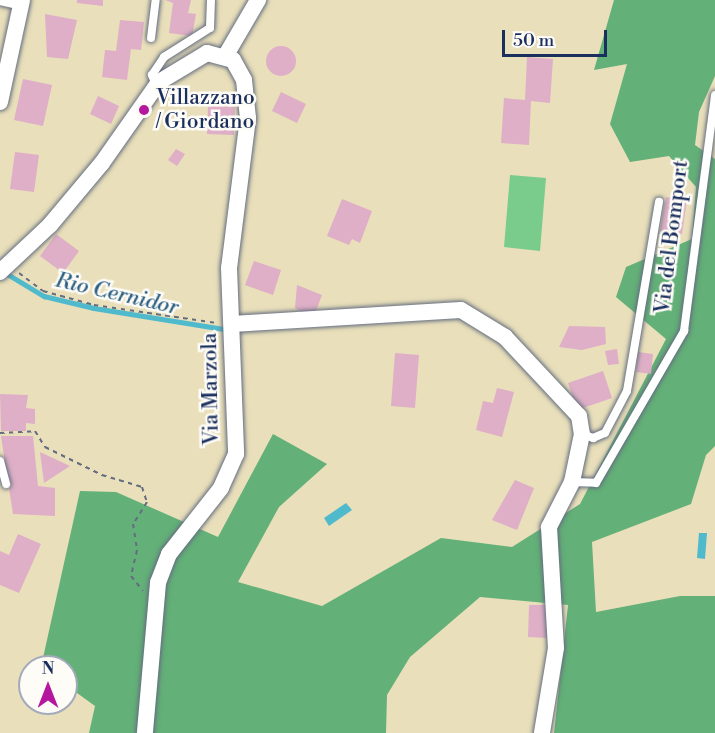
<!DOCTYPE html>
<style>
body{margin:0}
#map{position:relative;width:715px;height:733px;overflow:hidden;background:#e9dfbb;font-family:"Libre Bodoni",serif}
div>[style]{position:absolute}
.green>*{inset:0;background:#7acc8d}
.forest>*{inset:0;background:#63b078}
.water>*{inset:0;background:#4fbacc}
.stream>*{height:4.5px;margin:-2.25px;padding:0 2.25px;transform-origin:2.25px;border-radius:2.25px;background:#4fbacc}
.building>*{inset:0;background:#deafc6}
.round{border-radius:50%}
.path>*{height:2px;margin-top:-1px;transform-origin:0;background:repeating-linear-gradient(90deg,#636d7f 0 4.5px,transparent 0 9px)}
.roads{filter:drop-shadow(0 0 2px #636d7f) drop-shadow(0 0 2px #636d7f)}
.lane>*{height:8px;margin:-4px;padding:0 4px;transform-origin:4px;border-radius:4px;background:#fff}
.street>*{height:16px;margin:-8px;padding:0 8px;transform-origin:8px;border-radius:8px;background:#fff}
.dots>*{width:16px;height:16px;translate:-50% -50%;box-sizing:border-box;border:3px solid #fdfcf7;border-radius:50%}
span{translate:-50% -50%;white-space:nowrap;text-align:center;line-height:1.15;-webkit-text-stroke:5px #fdfcf7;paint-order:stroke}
.poi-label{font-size:21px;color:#1b2f5e}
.left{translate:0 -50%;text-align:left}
.street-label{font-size:21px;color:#1b2f5e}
.water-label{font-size:22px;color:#2d6084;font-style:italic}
.north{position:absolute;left:18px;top:655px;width:60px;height:60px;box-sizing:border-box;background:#fdfcf7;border:2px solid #a3aaba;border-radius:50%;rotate:0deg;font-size:16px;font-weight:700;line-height:24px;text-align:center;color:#1b2f5e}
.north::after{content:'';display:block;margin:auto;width:21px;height:27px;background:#b5179e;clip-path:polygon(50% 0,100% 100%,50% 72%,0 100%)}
.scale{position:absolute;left:502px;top:30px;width:105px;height:27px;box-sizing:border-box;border:3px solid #1b2f5e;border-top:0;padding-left:8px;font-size:18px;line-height:21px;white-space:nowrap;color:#1b2f5e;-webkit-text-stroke:4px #fdfcf7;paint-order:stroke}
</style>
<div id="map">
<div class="green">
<div style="clip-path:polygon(510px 175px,546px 178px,540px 251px,504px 247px)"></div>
</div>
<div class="forest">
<div style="clip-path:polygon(614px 0,715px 0,715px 76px,699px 112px,695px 145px,715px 159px,715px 446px,706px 455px,691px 504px,592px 542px,596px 612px,680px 596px,715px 596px,715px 733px,554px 733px,568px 605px,480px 597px,410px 657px,387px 695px,386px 733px,89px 733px,95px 706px,66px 685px,66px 667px,41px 667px,80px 491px,116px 492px,218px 537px,273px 434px,327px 464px,279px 507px,238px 582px,322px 606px,441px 538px,512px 547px,580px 504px,666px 339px,616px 297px,626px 267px,692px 239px,696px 187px,669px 156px,630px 162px,610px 124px,627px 64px,594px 70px)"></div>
</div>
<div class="water">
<div style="clip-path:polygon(346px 503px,352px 510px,329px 526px,324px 518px)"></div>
<div style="clip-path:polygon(699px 533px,707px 533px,705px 559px,697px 558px)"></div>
</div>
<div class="stream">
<div style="left:9px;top:275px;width:41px;rotate:31deg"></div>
<div style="left:44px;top:296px;width:51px;rotate:13.5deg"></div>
<div style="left:94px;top:308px;width:131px;rotate:9.2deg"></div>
</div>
<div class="building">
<div style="clip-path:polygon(77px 0,103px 0,103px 6px,77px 3px)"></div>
<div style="clip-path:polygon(165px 0,191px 0,188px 13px,196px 14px,192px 36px,169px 33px,173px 3px)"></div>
<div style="clip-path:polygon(45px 14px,77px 20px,68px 59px,47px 57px)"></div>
<div style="clip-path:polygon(120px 20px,144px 22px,141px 50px,131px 49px,127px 80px,102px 77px,105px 50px,116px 51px)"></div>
<div class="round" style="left:266px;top:46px;width:30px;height:30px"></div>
<div style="clip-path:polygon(527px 57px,553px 59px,550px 103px,531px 101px,529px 145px,501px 143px,504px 98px,525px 100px)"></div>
<div style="clip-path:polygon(23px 79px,52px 85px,43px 126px,14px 120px)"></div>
<div style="clip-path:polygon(281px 92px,306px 104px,297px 123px,272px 111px)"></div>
<div style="clip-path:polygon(98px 96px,119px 106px,111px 124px,90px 114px)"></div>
<div style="clip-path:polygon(208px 106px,235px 107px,234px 135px,207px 134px)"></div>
<div style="clip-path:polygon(176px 149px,185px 154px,177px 166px,168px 160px)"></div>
<div style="clip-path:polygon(15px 152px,39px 155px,34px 192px,10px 189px)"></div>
<div style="clip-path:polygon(666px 197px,687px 200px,682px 234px,660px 231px)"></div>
<div style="clip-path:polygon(342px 199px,372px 211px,360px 243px,352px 239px,349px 245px,327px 236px)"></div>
<div style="clip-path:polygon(56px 234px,79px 251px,63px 273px,40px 256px)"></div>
<div style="clip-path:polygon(254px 261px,281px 270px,273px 295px,245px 285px)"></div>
<div style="clip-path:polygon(297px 285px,322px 295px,313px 319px,295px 308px)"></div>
<div style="clip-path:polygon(569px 326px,605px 327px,606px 344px,582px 350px,559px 347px)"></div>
<div style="clip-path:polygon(617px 349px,619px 364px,608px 365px,605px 351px)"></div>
<div style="clip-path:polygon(638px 352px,653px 354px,651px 374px,636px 372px)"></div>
<div style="clip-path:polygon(395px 353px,419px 355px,415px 408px,391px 406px)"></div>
<div style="clip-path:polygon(603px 371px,612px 398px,577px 410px,568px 383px)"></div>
<div style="clip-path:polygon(497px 388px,514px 392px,502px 437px,476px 430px,483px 401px,493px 403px)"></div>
<div style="clip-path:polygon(0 394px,28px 395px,26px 408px,35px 409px,35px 424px,26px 423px,26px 431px,1px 431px)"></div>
<div style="clip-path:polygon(1px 436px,33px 436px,38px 486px,55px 488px,55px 516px,13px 514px)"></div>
<div style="clip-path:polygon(40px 452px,70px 466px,44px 483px)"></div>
<div style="clip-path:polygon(515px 480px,534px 488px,517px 530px,492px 520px)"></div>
<div style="clip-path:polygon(18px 534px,41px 544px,19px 593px,0 585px,0 551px,9px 555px)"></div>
<div style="clip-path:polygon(529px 605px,549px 605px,548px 638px,528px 637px)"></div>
</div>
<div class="path">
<div style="left:19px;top:273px;width:30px;rotate:37deg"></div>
<div style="left:43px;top:291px;width:53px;rotate:15.4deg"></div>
<div style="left:94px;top:305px;width:124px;rotate:8.3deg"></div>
<div style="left:0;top:433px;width:35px;rotate:-3deg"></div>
<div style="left:35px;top:431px;width:19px;rotate:58deg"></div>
<div style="left:45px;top:447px;width:64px;rotate:26.2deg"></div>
<div style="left:102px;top:475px;width:42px;rotate:16.7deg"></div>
<div style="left:142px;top:487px;width:16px;rotate:72deg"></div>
<div style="left:147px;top:502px;width:26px;rotate:122deg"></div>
<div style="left:133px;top:524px;width:26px;rotate:81deg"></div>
<div style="left:137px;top:550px;width:27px;rotate:103deg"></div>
<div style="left:131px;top:576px;width:19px;rotate:51deg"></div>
</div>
<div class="roads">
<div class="lane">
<div style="left:0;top:1px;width:22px;rotate:13deg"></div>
<div style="left:151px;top:38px;width:38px;rotate:-83deg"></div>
<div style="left:156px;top:85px;width:11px;rotate:-112deg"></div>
<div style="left:152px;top:75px;width:22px;rotate:-56deg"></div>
<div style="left:164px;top:57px;width:54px;rotate:-32.2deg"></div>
<div style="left:210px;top:28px;width:28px;rotate:-88deg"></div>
<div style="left:582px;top:434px;width:12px;rotate:20deg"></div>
<div style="left:593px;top:438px;width:13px;rotate:-23deg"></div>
<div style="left:605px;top:433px;width:47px;rotate:-62.4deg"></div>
<div style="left:627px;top:391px;width:192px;rotate:-80.4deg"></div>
<div style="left:0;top:461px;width:24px;rotate:75deg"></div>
<div style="left:572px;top:482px;width:24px;rotate:2deg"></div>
<div style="left:596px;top:483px;width:176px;rotate:-59.9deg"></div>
<div style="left:684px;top:331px;width:238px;rotate:-82.5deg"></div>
</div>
<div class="street">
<div style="left:226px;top:55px;width:64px;rotate:-59.8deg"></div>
<div style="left:0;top:102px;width:104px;rotate:-77.8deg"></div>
<div style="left:0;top:272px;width:69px;rotate:-43.2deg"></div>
<div style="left:50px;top:225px;width:81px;rotate:-50deg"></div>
<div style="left:102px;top:163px;width:99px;rotate:-54.9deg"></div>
<div style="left:159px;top:82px;width:56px;rotate:-31.1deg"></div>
<div style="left:207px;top:53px;width:27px;rotate:15deg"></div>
<div style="left:233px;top:60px;width:23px;rotate:61deg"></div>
<div style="left:244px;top:80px;width:38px;rotate:84deg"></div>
<div style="left:248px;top:118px;width:151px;rotate:97.2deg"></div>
<div style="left:229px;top:268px;width:186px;rotate:87.8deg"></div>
<div style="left:236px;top:454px;width:37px;rotate:114deg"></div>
<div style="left:221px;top:488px;width:84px;rotate:128.2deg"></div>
<div style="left:169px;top:554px;width:31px;rotate:111deg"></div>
<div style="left:158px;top:583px;width:151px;rotate:95deg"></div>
<div style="left:232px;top:324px;width:229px;rotate:-3.5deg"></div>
<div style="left:461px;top:310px;width:52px;rotate:31.5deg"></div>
<div style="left:505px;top:337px;width:108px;rotate:46.9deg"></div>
<div style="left:579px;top:416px;width:18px;rotate:81deg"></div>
<div style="left:582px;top:434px;width:49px;rotate:101.8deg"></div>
<div style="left:572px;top:482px;width:51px;rotate:117.1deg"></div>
<div style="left:549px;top:527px;width:121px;rotate:86.7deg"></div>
<div style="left:556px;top:648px;width:86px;rotate:99.4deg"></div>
</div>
</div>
<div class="dots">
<div style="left:144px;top:110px;background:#b5179e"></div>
</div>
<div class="poi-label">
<span class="left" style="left:156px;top:110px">Villazzano<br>/ Giordano</span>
</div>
<div class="street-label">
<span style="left:672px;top:237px;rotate:-83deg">Via del Bomport</span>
<span style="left:211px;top:389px;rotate:-91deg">Via Marzola</span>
</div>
<div class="water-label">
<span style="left:117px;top:294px;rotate:13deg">Rio Cernidor</span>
</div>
<div class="north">N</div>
<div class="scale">50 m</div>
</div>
